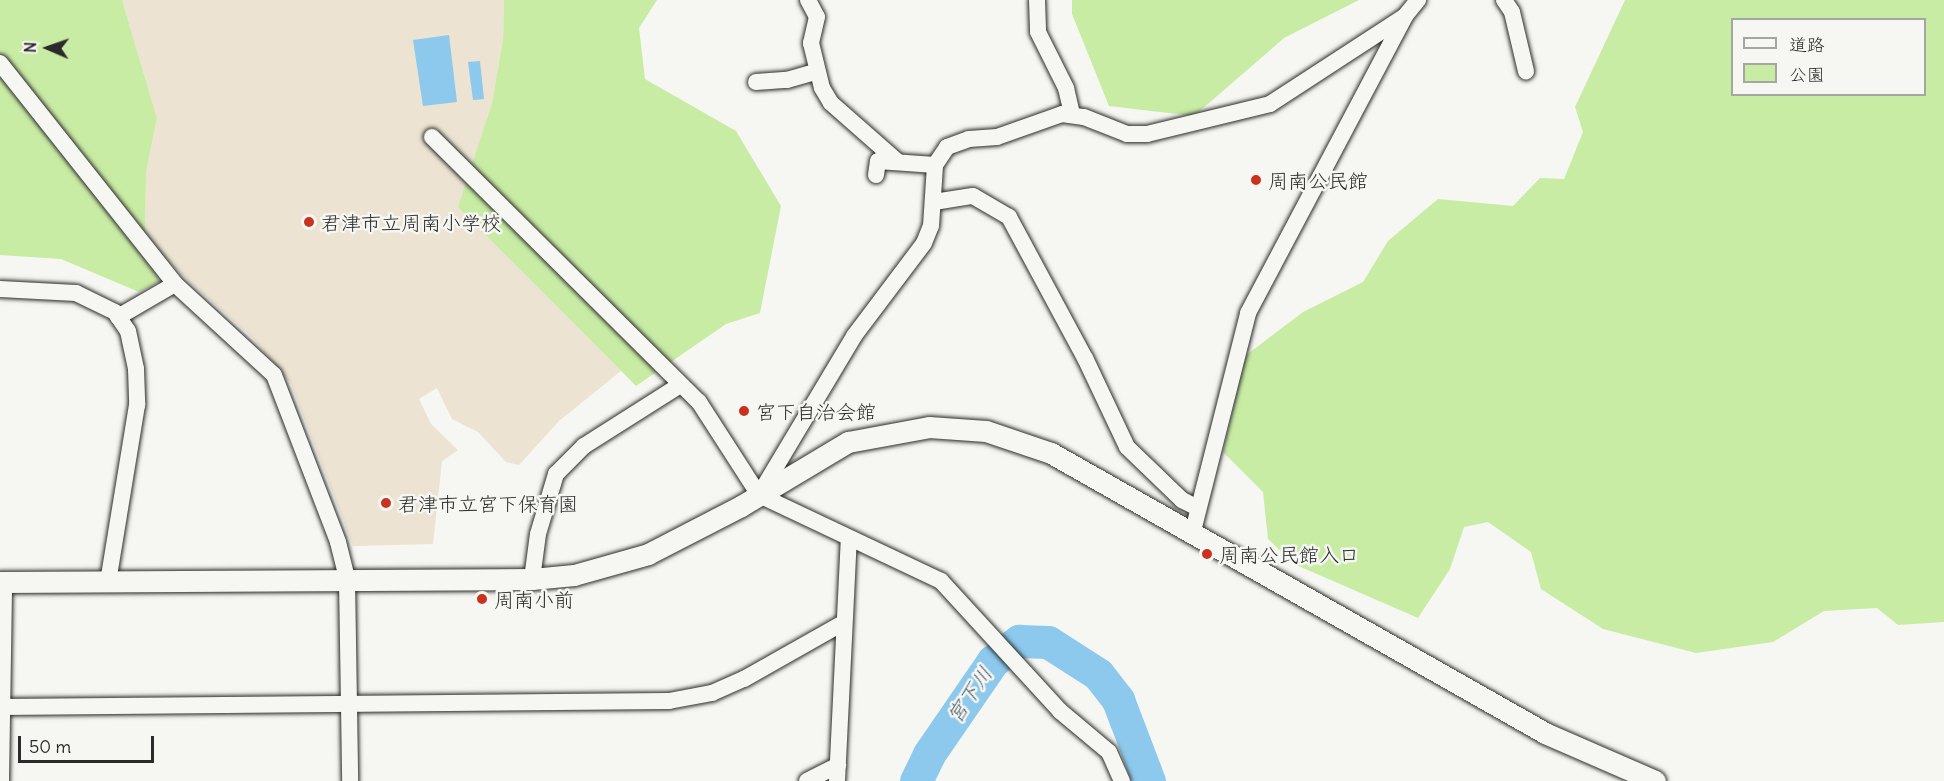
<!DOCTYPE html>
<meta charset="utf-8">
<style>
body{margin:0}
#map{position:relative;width:1944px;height:781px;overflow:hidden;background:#f6f6f2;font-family:Delius,"Klee One",sans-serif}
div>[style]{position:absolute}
.built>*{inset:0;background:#ece3d2}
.green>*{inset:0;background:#c9eca5}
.water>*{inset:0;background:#8cc9ec}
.river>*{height:33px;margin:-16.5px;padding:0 16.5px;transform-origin:16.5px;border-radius:16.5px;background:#8cc9ec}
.roads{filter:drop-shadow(0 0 2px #2b2b2b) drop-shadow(0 0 2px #2b2b2b)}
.minor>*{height:16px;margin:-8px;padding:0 8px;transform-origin:8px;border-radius:8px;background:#f6f6f2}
.tertiary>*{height:21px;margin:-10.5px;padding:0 10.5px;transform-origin:10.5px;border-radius:10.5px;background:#f6f6f2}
.dots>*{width:16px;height:16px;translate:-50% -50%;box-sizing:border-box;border:3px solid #f6f6f2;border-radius:50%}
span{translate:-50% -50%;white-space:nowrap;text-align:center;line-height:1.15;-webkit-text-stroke:5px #f6f6f2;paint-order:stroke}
.poi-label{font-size:20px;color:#2b2b2b}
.left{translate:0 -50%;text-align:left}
.water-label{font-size:21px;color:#485a65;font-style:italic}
.legend{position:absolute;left:1731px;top:18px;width:195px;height:78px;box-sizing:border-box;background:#f6f6f2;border:2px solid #a5a5a2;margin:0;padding:8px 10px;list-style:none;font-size:18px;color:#2b2b2b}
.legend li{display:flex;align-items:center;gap:12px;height:30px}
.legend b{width:30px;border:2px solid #a5a5a2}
.north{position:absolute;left:18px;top:18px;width:60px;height:60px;-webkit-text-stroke:4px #f6f6f2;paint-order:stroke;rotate:272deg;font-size:16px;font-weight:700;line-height:24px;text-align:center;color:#2b2b2b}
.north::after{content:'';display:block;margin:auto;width:21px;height:27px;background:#2b2b2b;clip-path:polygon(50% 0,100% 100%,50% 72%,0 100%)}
.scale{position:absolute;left:18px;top:736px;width:136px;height:27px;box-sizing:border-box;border:3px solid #2b2b2b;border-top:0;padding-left:8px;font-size:18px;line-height:21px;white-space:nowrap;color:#2b2b2b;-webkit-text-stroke:4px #f6f6f2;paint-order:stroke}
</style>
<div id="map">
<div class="built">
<div style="clip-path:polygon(122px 0,504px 0,503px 39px,492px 103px,459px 207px,621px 371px,559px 421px,519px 465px,506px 462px,478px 432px,452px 419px,437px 388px,419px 399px,431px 424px,458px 450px,442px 461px,433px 544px,353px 546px,291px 384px,252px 337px,187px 280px,145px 237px,146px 173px,157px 118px)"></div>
</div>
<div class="green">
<div style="clip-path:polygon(0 0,122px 0,157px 118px,146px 173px,145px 237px,159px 282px,139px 292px,61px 259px,0 255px)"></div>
<div style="clip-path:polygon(504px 0,657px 0,639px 28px,645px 79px,736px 131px,781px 206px,760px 313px,726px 324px,636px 386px,458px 207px,492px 103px,503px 39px)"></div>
<div style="clip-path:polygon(1072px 0,1359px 0,1284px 38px,1194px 116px,1109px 106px,1072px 14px)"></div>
<div style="clip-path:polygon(evenodd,1625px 0,1944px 0,1944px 622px,1898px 625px,1877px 608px,1824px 611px,1773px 642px,1696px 653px,1603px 629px,1541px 589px,1531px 552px,1488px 522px,1464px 527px,1450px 569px,1418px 618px,1294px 564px,1268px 539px,1263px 492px,1223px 452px,1245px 356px,1303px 312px,1363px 282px,1388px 241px,1438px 199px,1513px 206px,1540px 178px,1564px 179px,1583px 132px,1575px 107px,1625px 0,1732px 20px,1924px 20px,1924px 94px,1732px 94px,1732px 20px)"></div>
</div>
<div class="water">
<div style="clip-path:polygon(449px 35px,457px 102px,423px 106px,413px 40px)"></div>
<div style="clip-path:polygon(480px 61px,484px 99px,473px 100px,468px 62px)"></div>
</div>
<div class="river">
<div style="left:916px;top:781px;width:30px;rotate:-64deg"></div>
<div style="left:929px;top:754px;width:113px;rotate:-55.5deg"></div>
<div style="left:993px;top:661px;width:33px;rotate:-38deg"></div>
<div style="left:1019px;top:641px;width:29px;rotate:2deg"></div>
<div style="left:1048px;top:642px;width:59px;rotate:32.6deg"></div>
<div style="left:1098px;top:674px;width:33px;rotate:52deg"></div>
<div style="left:1118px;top:700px;width:87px;rotate:69.1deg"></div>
</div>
<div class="roads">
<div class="minor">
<div style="left:808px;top:0;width:19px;rotate:62deg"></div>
<div style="left:817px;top:17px;width:27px;rotate:103deg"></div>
<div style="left:811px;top:43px;width:46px;rotate:76.3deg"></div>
<div style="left:822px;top:88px;width:17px;rotate:59deg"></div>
<div style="left:831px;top:103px;width:89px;rotate:41.4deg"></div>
<div style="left:1037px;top:0;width:32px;rotate:88deg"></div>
<div style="left:1038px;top:32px;width:63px;rotate:63.4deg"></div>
<div style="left:1066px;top:88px;width:27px;rotate:77deg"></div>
<div style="left:1504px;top:0;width:14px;rotate:56deg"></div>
<div style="left:1512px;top:12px;width:61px;rotate:76.7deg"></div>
<div style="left:0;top:63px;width:282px;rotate:51.6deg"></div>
<div style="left:175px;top:284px;width:134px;rotate:42.6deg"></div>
<div style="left:274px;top:375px;width:179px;rotate:69deg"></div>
<div style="left:338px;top:542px;width:38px;rotate:76deg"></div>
<div style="left:347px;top:579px;width:202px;rotate:89.1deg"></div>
<div style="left:756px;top:82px;width:31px;rotate:-4deg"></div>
<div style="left:787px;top:80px;width:29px;rotate:-16deg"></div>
<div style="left:432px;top:137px;width:376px;rotate:44.8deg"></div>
<div style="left:699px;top:402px;width:111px;rotate:57.2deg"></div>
<div style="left:759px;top:495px;width:201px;rotate:25.3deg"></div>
<div style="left:941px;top:581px;width:176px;rotate:47.5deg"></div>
<div style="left:1060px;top:711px;width:64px;rotate:39.9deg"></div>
<div style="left:1109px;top:752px;width:32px;rotate:66deg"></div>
<div style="left:876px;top:175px;width:14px;rotate:-82deg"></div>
<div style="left:878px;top:161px;width:57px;rotate:4deg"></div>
<div style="left:934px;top:202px;width:39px;rotate:-9deg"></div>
<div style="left:973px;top:196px;width:42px;rotate:30.3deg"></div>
<div style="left:1009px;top:217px;width:160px;rotate:61.7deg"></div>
<div style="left:1085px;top:358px;width:98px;rotate:64.7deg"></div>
<div style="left:1127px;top:447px;width:76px;rotate:43.9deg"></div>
<div style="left:1182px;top:500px;width:18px;rotate:27deg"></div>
<div style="left:0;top:289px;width:76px;rotate:3deg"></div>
<div style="left:76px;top:293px;width:43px;rotate:26deg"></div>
<div style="left:115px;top:312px;width:23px;rotate:56deg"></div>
<div style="left:128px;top:331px;width:39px;rotate:78deg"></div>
<div style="left:136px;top:369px;width:36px;rotate:88deg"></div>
<div style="left:137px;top:405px;width:179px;rotate:99.3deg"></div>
<div style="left:118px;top:317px;width:66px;rotate:-30.1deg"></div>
<div style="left:759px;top:495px;width:185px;rotate:-59.1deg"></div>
<div style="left:854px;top:336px;width:116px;rotate:-53deg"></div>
<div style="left:924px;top:243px;width:18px;rotate:-68deg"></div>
<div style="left:931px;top:226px;width:61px;rotate:-86.2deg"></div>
<div style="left:935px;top:165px;width:22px;rotate:-56deg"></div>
<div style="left:947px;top:147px;width:23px;rotate:-20deg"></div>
<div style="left:969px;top:139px;width:28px;rotate:-4deg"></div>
<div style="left:997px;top:137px;width:69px;rotate:-19.5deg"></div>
<div style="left:1062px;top:114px;width:22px;rotate:8deg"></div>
<div style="left:1084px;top:117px;width:46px;rotate:21.6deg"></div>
<div style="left:1127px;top:134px;width:20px"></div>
<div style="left:1147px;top:134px;width:127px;rotate:-13.7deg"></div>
<div style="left:1270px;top:104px;width:161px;rotate:-33.1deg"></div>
<div style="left:1193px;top:531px;width:225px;rotate:-75.8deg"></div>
<div style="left:1248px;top:313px;width:336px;rotate:-62.1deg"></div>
<div style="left:1405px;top:16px;width:21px;rotate:-51deg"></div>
<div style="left:532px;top:579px;width:45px;rotate:-82.4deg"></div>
<div style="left:538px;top:534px;width:63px;rotate:-73.3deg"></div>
<div style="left:556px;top:474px;width:40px;rotate:-45deg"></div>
<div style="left:584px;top:446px;width:114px;rotate:-32.4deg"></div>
<div style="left:1px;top:707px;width:668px;rotate:-0.51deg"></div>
<div style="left:669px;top:701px;width:44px;rotate:-10.5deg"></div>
<div style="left:712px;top:693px;width:35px;rotate:-24deg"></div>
<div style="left:744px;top:679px;width:114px;rotate:-29.5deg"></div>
<div style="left:1px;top:781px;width:199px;rotate:-89.1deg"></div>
<div style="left:807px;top:781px;width:35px;rotate:-27deg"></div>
<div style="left:837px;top:781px;width:242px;rotate:-87.2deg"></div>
</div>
<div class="tertiary">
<div style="left:0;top:582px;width:532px;rotate:-0.32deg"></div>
<div style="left:532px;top:579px;width:42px;rotate:-5.4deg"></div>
<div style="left:574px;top:575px;width:77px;rotate:-15.8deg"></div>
<div style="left:648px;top:554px;width:105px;rotate:-27.3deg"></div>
<div style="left:741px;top:506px;width:125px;rotate:-30.9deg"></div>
<div style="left:848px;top:442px;width:82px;rotate:-10.5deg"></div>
<div style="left:929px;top:427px;width:57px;rotate:4deg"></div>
<div style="left:986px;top:431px;width:69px;rotate:18.7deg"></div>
<div style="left:1051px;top:453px;width:568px;rotate:29.54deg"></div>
<div style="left:1545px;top:733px;width:120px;rotate:23.6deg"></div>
</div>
</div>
<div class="dots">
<div style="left:1256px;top:180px;background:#c8321e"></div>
<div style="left:309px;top:222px;background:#c8321e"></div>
<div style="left:744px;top:411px;background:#c8321e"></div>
<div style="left:386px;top:503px;background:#c8321e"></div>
<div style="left:1207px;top:554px;background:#c8321e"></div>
<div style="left:482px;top:599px;background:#c8321e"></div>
</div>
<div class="poi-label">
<span class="left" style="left:1268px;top:180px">周南公民館</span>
<span class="left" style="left:321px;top:222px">君津市立周南小学校</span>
<span class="left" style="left:756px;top:411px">宮下自治会館</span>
<span class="left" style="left:398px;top:503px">君津市立宮下保育園</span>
<span class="left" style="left:1219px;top:554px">周南公民館入口</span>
<span class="left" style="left:494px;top:599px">周南小前</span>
</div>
<div class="water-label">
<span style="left:970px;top:695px;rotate:-56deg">宮下川</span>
</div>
<ul class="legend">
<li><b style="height:8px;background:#f6f6f2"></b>道路</li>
<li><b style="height:16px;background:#c9eca5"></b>公園</li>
</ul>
<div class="north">N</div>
<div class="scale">50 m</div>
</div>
